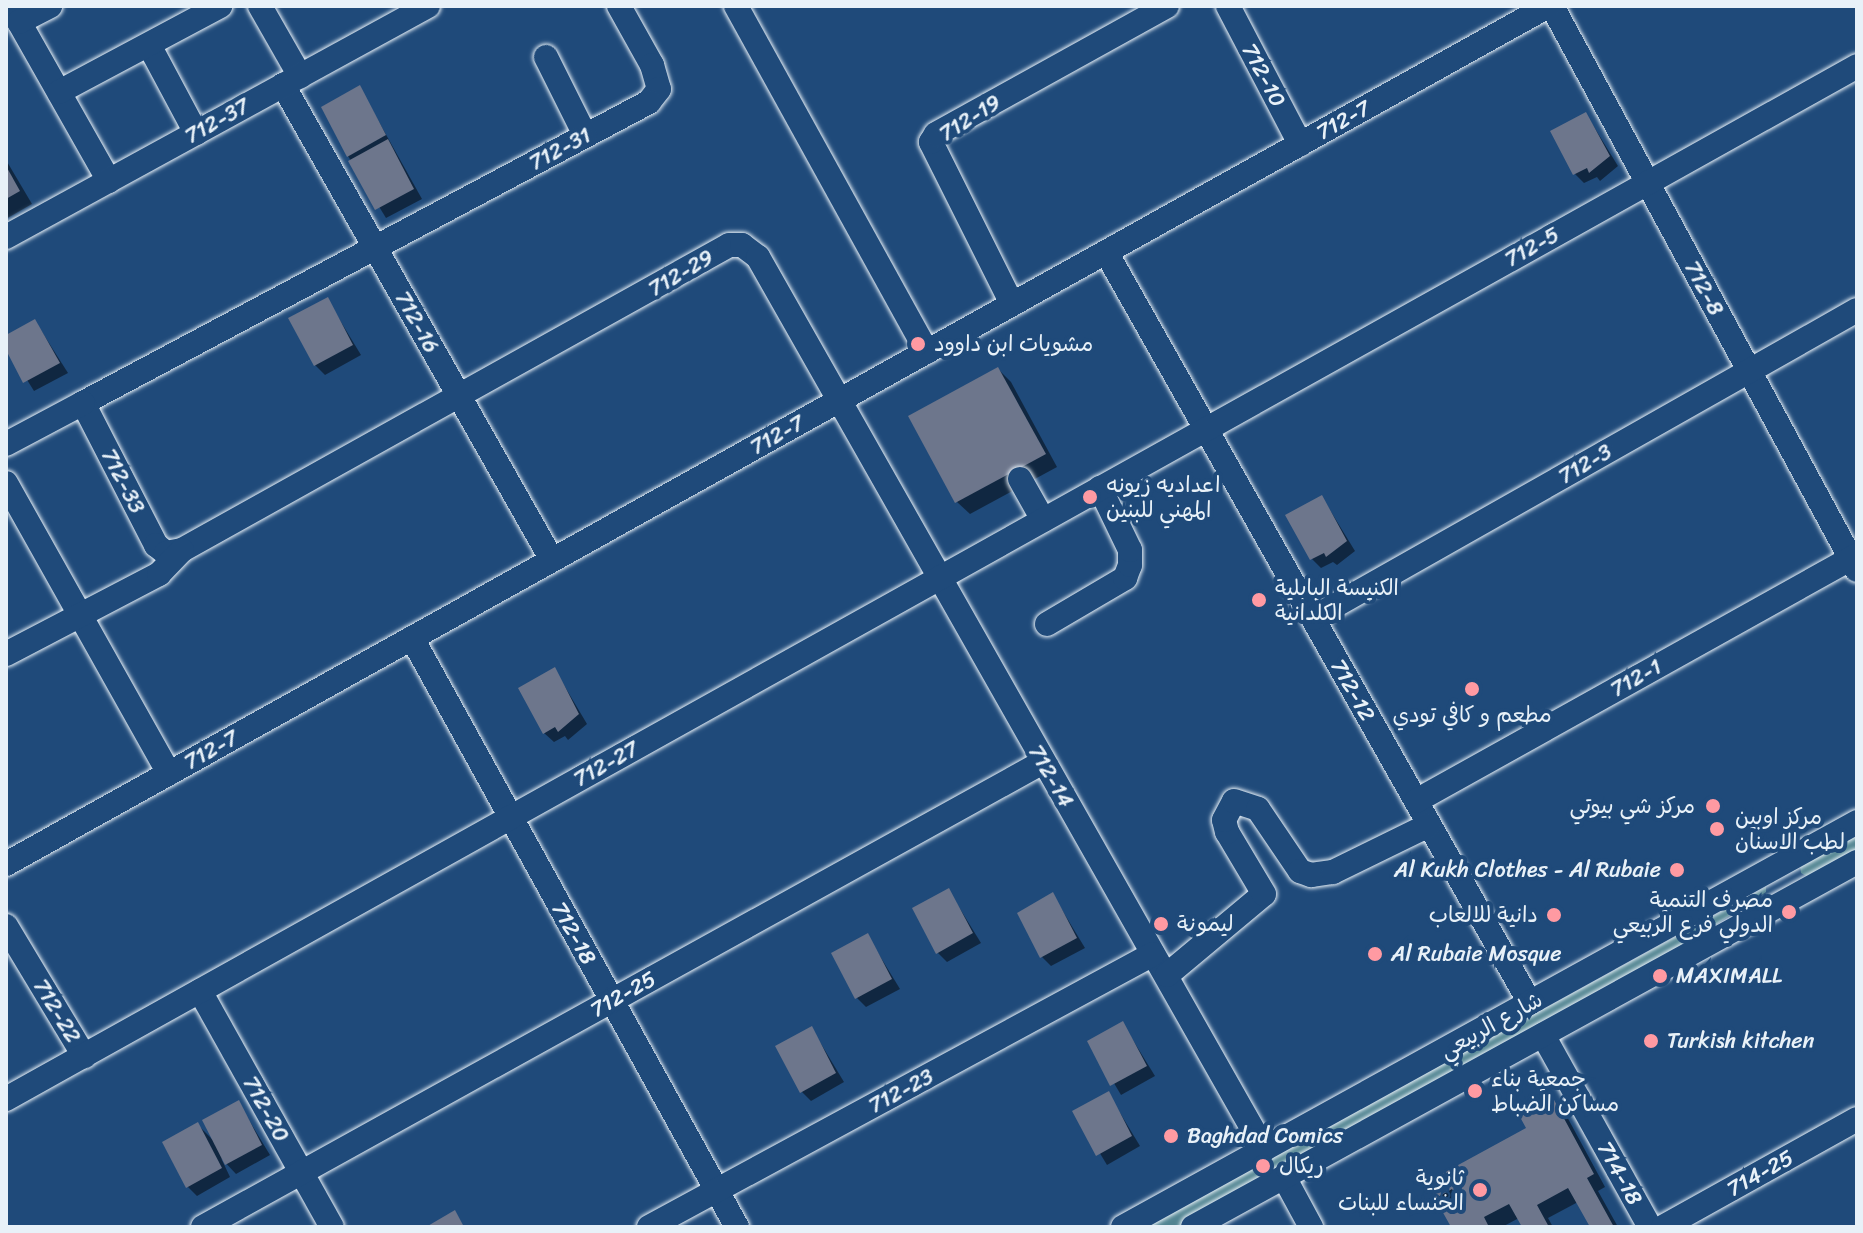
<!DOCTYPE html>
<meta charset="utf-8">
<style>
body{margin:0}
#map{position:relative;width:1863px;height:1233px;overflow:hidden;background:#1f4a7a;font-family:Sriracha,"Playpen Sans Arabic",sans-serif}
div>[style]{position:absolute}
.green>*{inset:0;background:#518491}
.shadow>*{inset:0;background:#0007}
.building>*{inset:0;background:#6d768c}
.roads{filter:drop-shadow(0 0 2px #e8f1f8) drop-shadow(0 0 2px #e8f1f8)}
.minor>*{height:24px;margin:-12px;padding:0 12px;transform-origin:12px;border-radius:12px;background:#1f4a7a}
.dots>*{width:22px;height:22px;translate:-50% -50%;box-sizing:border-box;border:4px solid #1f4a7a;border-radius:50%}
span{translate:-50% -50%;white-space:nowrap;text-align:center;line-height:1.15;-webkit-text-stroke:8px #1f4a7a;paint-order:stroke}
.street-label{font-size:22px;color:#e8f1f8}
.poi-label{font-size:22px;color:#e8f1f8}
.left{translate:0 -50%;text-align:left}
.right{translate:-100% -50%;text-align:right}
.frame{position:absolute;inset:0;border:8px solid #e8f1f8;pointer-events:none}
</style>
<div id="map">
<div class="green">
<div style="clip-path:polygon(1857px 832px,1857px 849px,1808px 877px,1801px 873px,1800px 864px)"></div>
<div style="clip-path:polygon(1766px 887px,1766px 892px,1652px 966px,1177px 1227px,1146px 1227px)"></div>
</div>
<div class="shadow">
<div style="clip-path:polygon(360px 88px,422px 199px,386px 218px,348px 156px)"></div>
<div style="clip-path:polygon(1586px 114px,1618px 166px,1600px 181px,1597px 177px,1584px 183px,1575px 174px)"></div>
<div style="clip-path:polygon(6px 160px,32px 204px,6px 219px)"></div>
<div style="clip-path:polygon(327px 299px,361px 355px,325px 375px,315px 365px)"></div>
<div style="clip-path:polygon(35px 321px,68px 373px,34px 391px,6px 346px,6px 337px)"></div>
<div style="clip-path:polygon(998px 369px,1011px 382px,1057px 467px,970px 514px,957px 502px)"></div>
<div style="clip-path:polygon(1322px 497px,1355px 551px,1337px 565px,1333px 562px,1321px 568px,1312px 559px)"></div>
<div style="clip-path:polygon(555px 670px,587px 724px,568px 740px,565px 736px,554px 742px,544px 733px)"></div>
<div style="clip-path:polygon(949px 891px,981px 943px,947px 962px,937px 952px)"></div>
<div style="clip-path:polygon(1053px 895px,1085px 948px,1051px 966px,1042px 957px)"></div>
<div style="clip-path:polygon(867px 935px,900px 989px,866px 1007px,857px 998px)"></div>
<div style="clip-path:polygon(1123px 1024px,1155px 1076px,1121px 1095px,1089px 1041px)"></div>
<div style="clip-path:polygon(812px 1029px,844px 1082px,811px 1101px,802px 1092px)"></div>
<div style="clip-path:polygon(1108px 1093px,1140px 1146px,1107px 1165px,1075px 1112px)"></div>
<div style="clip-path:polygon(1553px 1101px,1565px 1113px,1605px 1187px,1598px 1191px,1618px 1227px,1592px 1227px,1578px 1202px,1548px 1218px,1553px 1227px,1524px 1227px,1519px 1218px,1502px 1227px,1454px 1227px,1430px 1182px,1529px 1129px)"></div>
<div style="clip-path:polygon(238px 1102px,270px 1155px,236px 1174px,221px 1158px,230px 1177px,197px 1196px,187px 1186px,198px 1125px,213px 1140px)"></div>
</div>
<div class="building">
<div style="clip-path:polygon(360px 85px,386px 135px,347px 157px,321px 107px)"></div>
<div style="clip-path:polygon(1586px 112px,1610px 156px,1589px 173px,1587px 168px,1573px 175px,1550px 131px)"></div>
<div style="clip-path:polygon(388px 139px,414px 189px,375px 210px,348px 161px)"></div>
<div style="clip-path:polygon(6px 166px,20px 191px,6px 199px)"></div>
<div style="clip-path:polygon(328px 297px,353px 345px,314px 366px,288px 318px)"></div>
<div style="clip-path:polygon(35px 319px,60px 363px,23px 383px,6px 350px,6px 335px)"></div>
<div style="clip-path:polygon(998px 367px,1046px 454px,955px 503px,908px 416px)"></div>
<div style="clip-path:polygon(1322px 495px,1347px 541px,1326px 557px,1324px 553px,1310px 560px,1285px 515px)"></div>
<div style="clip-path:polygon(555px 667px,579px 714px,558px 732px,555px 727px,543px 734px,518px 688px)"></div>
<div style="clip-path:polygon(949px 888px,973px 933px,936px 954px,912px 908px)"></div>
<div style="clip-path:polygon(1053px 892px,1077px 938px,1040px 958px,1017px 913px)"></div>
<div style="clip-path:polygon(868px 933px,892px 979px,855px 999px,831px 953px)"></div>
<div style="clip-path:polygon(1123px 1021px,1147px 1066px,1110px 1086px,1087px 1041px)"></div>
<div style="clip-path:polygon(812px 1026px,836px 1073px,800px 1093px,775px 1046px)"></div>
<div style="clip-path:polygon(1109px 1091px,1132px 1136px,1096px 1156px,1072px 1111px)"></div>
<div style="clip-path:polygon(1553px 1098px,1594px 1174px,1587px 1178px,1614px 1227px,1590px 1227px,1568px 1188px,1537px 1205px,1549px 1227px,1522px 1227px,1509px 1204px,1484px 1217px,1489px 1227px,1451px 1227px,1441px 1209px,1458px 1199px,1452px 1189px,1436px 1198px,1427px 1182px,1526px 1128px,1520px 1117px)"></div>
<div style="clip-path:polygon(239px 1100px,262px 1145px,225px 1165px,202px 1120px)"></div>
<div style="clip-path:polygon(198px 1122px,222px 1168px,186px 1188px,162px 1142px)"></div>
<div style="clip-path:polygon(455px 1210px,464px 1227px,426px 1227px)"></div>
</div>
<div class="roads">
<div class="minor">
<div style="left:10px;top:6px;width:201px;rotate:60.5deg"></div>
<div style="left:260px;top:6px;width:81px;rotate:60.3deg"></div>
<div style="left:619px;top:6px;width:68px;rotate:60.8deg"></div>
<div style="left:652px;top:65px;width:25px;rotate:74deg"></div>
<div style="left:659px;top:89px;width:16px;rotate:128deg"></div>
<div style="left:649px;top:102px;width:641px;rotate:152deg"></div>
<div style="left:83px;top:403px;width:160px;rotate:62.8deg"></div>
<div style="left:156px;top:545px;width:13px;rotate:39deg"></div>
<div style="left:166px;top:553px;width:16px;rotate:-11deg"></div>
<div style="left:182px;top:550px;width:626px;rotate:-29.14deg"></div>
<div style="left:729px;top:245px;width:13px"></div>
<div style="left:742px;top:245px;width:20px;rotate:37deg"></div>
<div style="left:758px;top:257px;width:1026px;rotate:60.44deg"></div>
<div style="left:736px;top:6px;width:395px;rotate:61.1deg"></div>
<div style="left:1228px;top:6px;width:156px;rotate:62.4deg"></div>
<div style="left:1552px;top:6px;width:641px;rotate:61.6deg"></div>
<div style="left:19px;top:22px;width:35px;rotate:-27deg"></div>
<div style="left:149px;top:45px;width:100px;rotate:61.9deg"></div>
<div style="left:546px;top:57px;width:87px;rotate:63.4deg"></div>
<div style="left:283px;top:85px;width:546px;rotate:60.48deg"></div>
<div style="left:59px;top:92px;width:183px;rotate:-28.1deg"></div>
<div style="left:6px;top:237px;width:481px;rotate:-28.7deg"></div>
<div style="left:1106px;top:252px;width:862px;rotate:60.55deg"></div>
<div style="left:1012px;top:304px;width:181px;rotate:-116.6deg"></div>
<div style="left:931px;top:142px;width:9px;rotate:-58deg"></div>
<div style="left:936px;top:134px;width:264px;rotate:-29deg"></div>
<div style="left:6px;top:444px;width:87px;rotate:-28deg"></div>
<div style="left:1020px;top:479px;width:47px;rotate:60.7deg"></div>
<div style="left:6px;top:483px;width:333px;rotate:60.7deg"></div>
<div style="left:1313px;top:618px;width:625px;rotate:-29.52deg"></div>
<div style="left:1047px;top:624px;width:91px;rotate:-30.5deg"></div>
<div style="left:1125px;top:578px;width:14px;rotate:-69deg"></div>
<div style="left:1130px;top:565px;width:15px;rotate:-90deg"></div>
<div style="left:1130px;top:550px;width:69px;rotate:-115.8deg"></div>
<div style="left:412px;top:638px;width:673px;rotate:61.11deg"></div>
<div style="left:6px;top:654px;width:173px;rotate:-27.6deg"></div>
<div style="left:159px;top:574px;width:33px;rotate:-46deg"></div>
<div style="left:1416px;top:801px;width:505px;rotate:-29.15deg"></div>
<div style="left:6px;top:864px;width:1765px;rotate:-29.09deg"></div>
<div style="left:6px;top:926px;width:152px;rotate:59deg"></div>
<div style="left:1167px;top:975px;width:126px;rotate:-39.9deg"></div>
<div style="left:1264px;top:894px;width:72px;rotate:-120.8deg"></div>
<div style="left:1227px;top:832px;width:12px;rotate:-104deg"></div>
<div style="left:1224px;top:820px;width:21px;rotate:-62deg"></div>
<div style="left:1234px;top:801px;width:25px;rotate:18deg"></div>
<div style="left:1258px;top:809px;width:75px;rotate:55.9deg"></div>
<div style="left:1300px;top:871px;width:12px;rotate:20deg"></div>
<div style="left:1311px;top:875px;width:22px;rotate:-8deg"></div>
<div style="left:1333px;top:872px;width:107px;rotate:-26.1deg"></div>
<div style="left:200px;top:991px;width:270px;rotate:60.8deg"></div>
<div style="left:1543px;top:1035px;width:220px;rotate:60.9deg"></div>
<div style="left:6px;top:1099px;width:2120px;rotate:-29.16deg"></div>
<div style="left:1284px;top:1177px;width:57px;rotate:61.6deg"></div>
<div style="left:203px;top:1227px;width:960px;rotate:-28.97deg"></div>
<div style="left:649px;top:1227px;width:573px;rotate:-28.44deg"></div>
<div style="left:1123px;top:1227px;width:838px;rotate:-28.89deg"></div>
<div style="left:1193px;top:1227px;width:758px;rotate:-28.8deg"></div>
<div style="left:1663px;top:1227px;width:222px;rotate:-29.1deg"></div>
</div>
</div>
<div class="dots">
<div style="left:918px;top:344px;background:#ff9aa2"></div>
<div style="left:1090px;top:497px;background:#ff9aa2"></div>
<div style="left:1259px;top:600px;background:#ff9aa2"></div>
<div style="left:1472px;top:689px;background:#ff9aa2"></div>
<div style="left:1713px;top:806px;background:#ff9aa2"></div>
<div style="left:1717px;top:829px;background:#ff9aa2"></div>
<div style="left:1677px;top:870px;background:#ff9aa2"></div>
<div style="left:1789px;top:912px;background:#ff9aa2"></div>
<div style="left:1554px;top:915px;background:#ff9aa2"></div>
<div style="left:1161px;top:924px;background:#ff9aa2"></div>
<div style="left:1375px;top:954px;background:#ff9aa2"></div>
<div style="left:1660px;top:976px;background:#ff9aa2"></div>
<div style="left:1651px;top:1041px;background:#ff9aa2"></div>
<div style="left:1475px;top:1091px;background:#ff9aa2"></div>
<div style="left:1171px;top:1136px;background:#ff9aa2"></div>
<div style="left:1263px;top:1166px;background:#ff9aa2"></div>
<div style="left:1480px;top:1190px;background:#ff9aa2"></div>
</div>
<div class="street-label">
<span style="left:1264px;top:75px;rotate:62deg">712-10</span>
<span style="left:970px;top:118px;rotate:-32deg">712-19</span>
<span style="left:1343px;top:120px;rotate:-29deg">712-7</span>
<span style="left:217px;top:121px;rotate:-29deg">712-37</span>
<span style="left:560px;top:149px;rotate:-28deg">712-31</span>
<span style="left:1532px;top:247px;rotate:-29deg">712-5</span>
<span style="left:681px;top:273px;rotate:-30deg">712-29</span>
<span style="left:1704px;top:288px;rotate:62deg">712-8</span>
<span style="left:417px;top:322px;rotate:61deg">712-16</span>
<span style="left:777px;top:435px;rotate:-29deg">712-7</span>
<span style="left:1585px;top:464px;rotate:-30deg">712-3</span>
<span style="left:123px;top:481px;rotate:63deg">712-33</span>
<span style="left:1636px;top:678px;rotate:-29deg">712-1</span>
<span style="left:1353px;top:690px;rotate:61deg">712-12</span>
<span style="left:211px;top:750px;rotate:-29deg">712-7</span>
<span style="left:606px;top:764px;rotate:-29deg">712-27</span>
<span style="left:1051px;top:776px;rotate:60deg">712-14</span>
<span style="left:574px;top:933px;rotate:61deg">712-18</span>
<span style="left:623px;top:994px;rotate:-29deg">712-25</span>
<span style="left:57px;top:1011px;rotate:59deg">712-22</span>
<span style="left:1491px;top:1025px;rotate:-29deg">شارع الربيعي</span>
<span style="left:901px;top:1091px;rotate:-28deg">712-23</span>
<span style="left:266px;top:1109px;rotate:61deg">712-20</span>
<span style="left:1620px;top:1173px;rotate:61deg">714-18</span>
<span style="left:1760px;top:1173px;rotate:-29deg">714-25</span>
</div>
<div class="poi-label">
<span class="left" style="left:934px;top:344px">مشويات ابن داوود</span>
<span class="left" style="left:1106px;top:497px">اعداديه زيونه<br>المهني للبنين</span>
<span class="left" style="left:1275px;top:600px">الكنيسة البابلية<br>الكلدانية</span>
<span style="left:1472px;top:715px">مطعم و كافي تودي</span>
<span class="right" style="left:1695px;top:806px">مركز شي بيوتي</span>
<span class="left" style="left:1735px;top:829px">مركز اوبين<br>لطب الاسنان</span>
<span class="right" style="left:1661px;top:870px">Al Kukh Clothes - Al Rubaie</span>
<span class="right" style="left:1773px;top:912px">مصرف التنمية<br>الدولي فرع الربيعي</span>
<span class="right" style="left:1538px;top:915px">دانية للالعاب</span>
<span class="left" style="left:1177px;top:924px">ليمونة</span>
<span class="left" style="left:1391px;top:954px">Al Rubaie Mosque</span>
<span class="left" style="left:1676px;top:976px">MAXIMALL</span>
<span class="left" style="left:1667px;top:1041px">Turkish kitchen</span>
<span class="left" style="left:1491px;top:1091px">جمعية بناء<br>مساكن الضباط</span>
<span class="left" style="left:1187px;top:1136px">Baghdad Comics</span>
<span class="left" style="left:1279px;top:1166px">ريكال</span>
<span class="right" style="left:1464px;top:1190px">ثانوية<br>الخنساء للبنات</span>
</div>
<div class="frame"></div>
</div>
